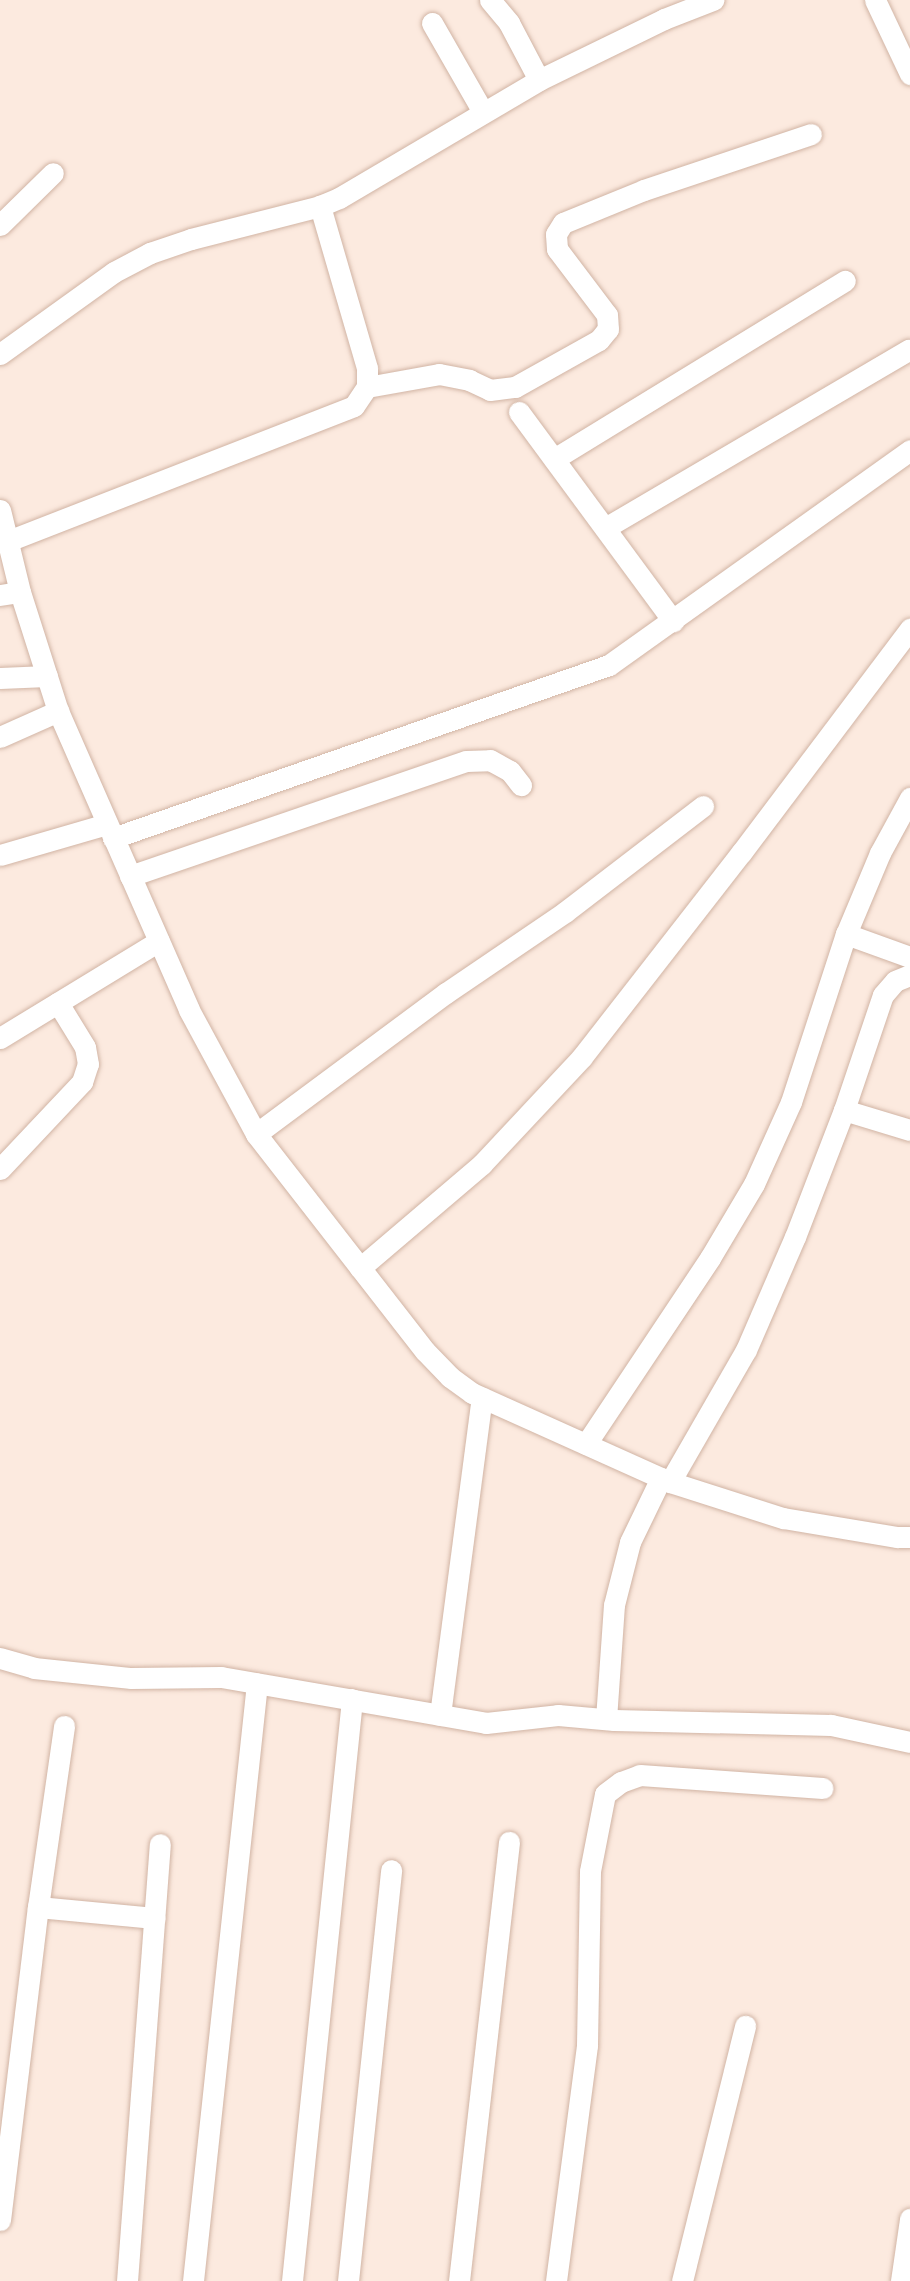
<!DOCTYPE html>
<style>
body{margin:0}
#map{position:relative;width:910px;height:2281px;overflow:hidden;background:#fceadf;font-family:Manrope,sans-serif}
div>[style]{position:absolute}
.roads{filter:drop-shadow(0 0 2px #d1b4a4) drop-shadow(0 0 2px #d1b4a4)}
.minor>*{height:21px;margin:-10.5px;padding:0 10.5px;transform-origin:10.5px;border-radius:10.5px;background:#fff}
span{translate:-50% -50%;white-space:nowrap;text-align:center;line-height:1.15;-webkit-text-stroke:4.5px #fbfbfb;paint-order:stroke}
</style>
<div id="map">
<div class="roads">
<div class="minor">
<div style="left:490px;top:0;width:30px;rotate:50deg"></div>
<div style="left:509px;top:23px;width:64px;rotate:62.2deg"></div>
<div style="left:875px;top:0;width:82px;rotate:64.7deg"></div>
<div style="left:432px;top:23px;width:103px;rotate:60.2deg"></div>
<div style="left:0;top:225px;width:74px;rotate:-44.5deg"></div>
<div style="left:0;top:354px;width:140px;rotate:-35.7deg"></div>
<div style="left:114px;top:272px;width:41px;rotate:-27.8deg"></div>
<div style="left:150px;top:253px;width:43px;rotate:-18.9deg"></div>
<div style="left:191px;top:239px;width:133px;rotate:-14.3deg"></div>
<div style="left:320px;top:206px;width:21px;rotate:-23deg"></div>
<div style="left:339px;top:198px;width:232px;rotate:-30.5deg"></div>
<div style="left:539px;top:80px;width:139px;rotate:-26deg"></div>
<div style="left:664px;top:19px;width:53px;rotate:-21.2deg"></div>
<div style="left:367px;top:387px;width:73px;rotate:-10.2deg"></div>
<div style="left:439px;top:374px;width:31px;rotate:11deg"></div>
<div style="left:469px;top:380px;width:23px;rotate:25deg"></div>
<div style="left:490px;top:390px;width:25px;rotate:-7deg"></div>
<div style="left:515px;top:387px;width:96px;rotate:-29.2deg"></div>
<div style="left:599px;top:340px;width:14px;rotate:-51deg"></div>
<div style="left:608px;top:329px;width:14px;rotate:-94deg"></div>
<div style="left:607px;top:315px;width:83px;rotate:-127.1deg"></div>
<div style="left:557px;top:249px;width:15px;rotate:-94deg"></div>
<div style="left:556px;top:234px;width:13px;rotate:-58deg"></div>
<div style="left:563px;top:223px;width:87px;rotate:-22.2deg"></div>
<div style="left:644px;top:190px;width:176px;rotate:-18.5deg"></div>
<div style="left:519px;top:412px;width:260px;rotate:53.6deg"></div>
<div style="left:554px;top:459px;width:341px;rotate:-31.5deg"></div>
<div style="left:0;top:510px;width:84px;rotate:76.3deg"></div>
<div style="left:20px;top:592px;width:125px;rotate:72.3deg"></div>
<div style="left:58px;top:711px;width:326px;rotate:66.3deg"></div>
<div style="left:189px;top:1010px;width:141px;rotate:61.6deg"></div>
<div style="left:256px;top:1134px;width:275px;rotate:52.1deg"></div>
<div style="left:425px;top:1351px;width:36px;rotate:46deg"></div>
<div style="left:450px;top:1377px;width:27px;rotate:36deg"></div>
<div style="left:472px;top:1393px;width:217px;rotate:24.2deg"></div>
<div style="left:670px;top:1482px;width:119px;rotate:17.7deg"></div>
<div style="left:783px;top:1518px;width:116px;rotate:9.5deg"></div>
<div style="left:897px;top:1537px;width:13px"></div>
<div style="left:605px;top:528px;width:352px;rotate:-30.4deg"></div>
<div style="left:8px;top:541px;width:371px;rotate:-21.3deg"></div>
<div style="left:354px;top:406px;width:23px;rotate:-56deg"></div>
<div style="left:367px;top:387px;width:19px;rotate:-90deg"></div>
<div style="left:367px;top:368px;width:169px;rotate:-106.2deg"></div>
<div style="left:0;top:595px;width:20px;rotate:-9deg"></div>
<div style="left:0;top:678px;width:47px;rotate:-2.4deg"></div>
<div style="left:0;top:737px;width:64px;rotate:-24.1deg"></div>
<div style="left:113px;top:838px;width:525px;rotate:-19.23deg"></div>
<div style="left:609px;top:665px;width:370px;rotate:-35.5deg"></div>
<div style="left:0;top:855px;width:111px;rotate:-16.2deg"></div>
<div style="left:130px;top:876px;width:355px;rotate:-18.9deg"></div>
<div style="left:466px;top:761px;width:24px;rotate:-2deg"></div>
<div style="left:490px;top:760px;width:23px;rotate:29deg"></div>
<div style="left:510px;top:771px;width:18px;rotate:52deg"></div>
<div style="left:846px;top:934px;width:68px;rotate:19.8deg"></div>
<div style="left:0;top:1038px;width:186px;rotate:-31.4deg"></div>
<div style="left:844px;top:1110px;width:69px;rotate:16.9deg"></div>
<div style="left:256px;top:1134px;width:237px;rotate:-36.6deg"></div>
<div style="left:446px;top:993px;width:144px;rotate:-34.2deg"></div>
<div style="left:565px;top:912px;width:174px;rotate:-37.5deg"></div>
<div style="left:0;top:1169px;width:120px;rotate:-46.7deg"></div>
<div style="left:82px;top:1082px;width:19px;rotate:-72deg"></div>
<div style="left:88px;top:1064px;width:17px;rotate:-100deg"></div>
<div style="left:85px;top:1047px;width:52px;rotate:-121.5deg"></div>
<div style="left:360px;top:1268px;width:160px;rotate:-40.4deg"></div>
<div style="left:482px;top:1164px;width:146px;rotate:-46.9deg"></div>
<div style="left:582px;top:1057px;width:259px;rotate:-52.1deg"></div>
<div style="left:741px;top:853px;width:281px;rotate:-53deg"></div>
<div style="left:586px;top:1444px;width:224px;rotate:-56.3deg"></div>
<div style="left:710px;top:1258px;width:86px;rotate:-59.3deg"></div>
<div style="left:754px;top:1184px;width:90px;rotate:-65.7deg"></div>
<div style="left:791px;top:1102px;width:177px;rotate:-71.9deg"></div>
<div style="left:846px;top:934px;width:88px;rotate:-67.2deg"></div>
<div style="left:880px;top:853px;width:63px;rotate:-61.4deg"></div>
<div style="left:670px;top:1482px;width:152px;rotate:-60.1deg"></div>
<div style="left:746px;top:1350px;width:123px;rotate:-66.6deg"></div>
<div style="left:795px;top:1237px;width:136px;rotate:-68.9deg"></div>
<div style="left:844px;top:1110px;width:121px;rotate:-71.3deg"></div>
<div style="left:883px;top:995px;width:18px;rotate:-49deg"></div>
<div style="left:895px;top:981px;width:16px;rotate:-22deg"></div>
<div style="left:0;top:1658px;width:35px;rotate:16deg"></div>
<div style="left:34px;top:1668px;width:98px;rotate:5.9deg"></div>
<div style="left:131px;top:1678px;width:90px;rotate:-0.6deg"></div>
<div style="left:221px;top:1677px;width:269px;rotate:9.8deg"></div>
<div style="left:486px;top:1723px;width:72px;rotate:-6.3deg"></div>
<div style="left:558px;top:1715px;width:56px;rotate:5.1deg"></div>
<div style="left:614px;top:1720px;width:217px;rotate:1.3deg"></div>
<div style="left:831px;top:1725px;width:81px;rotate:12.1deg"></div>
<div style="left:440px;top:1715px;width:320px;rotate:-82.5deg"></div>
<div style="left:606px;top:1719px;width:114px;rotate:-86deg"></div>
<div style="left:614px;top:1605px;width:65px;rotate:-75.7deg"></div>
<div style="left:630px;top:1542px;width:71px;rotate:-64.2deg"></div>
<div style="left:38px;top:1907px;width:117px;rotate:5.4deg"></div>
<div style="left:0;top:2220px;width:315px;rotate:-83.1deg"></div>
<div style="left:38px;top:1907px;width:183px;rotate:-81.8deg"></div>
<div style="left:127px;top:2281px;width:438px;rotate:-85.7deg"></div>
<div style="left:193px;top:2281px;width:601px;rotate:-83.89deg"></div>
<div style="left:292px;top:2281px;width:585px;rotate:-84.11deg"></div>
<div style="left:348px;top:2281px;width:413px;rotate:-84deg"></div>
<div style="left:459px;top:2281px;width:442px;rotate:-83.5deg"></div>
<div style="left:556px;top:2281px;width:238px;rotate:-82.5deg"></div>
<div style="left:587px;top:2045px;width:174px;rotate:-89deg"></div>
<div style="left:590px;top:1871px;width:78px;rotate:-79deg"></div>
<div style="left:605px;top:1794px;width:20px;rotate:-37deg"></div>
<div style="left:621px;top:1782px;width:20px;rotate:-20deg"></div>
<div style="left:640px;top:1775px;width:183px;rotate:4.1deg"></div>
<div style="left:682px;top:2281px;width:263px;rotate:-76.1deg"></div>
<div style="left:901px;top:2281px;width:63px;rotate:-81.7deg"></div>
</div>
</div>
</div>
